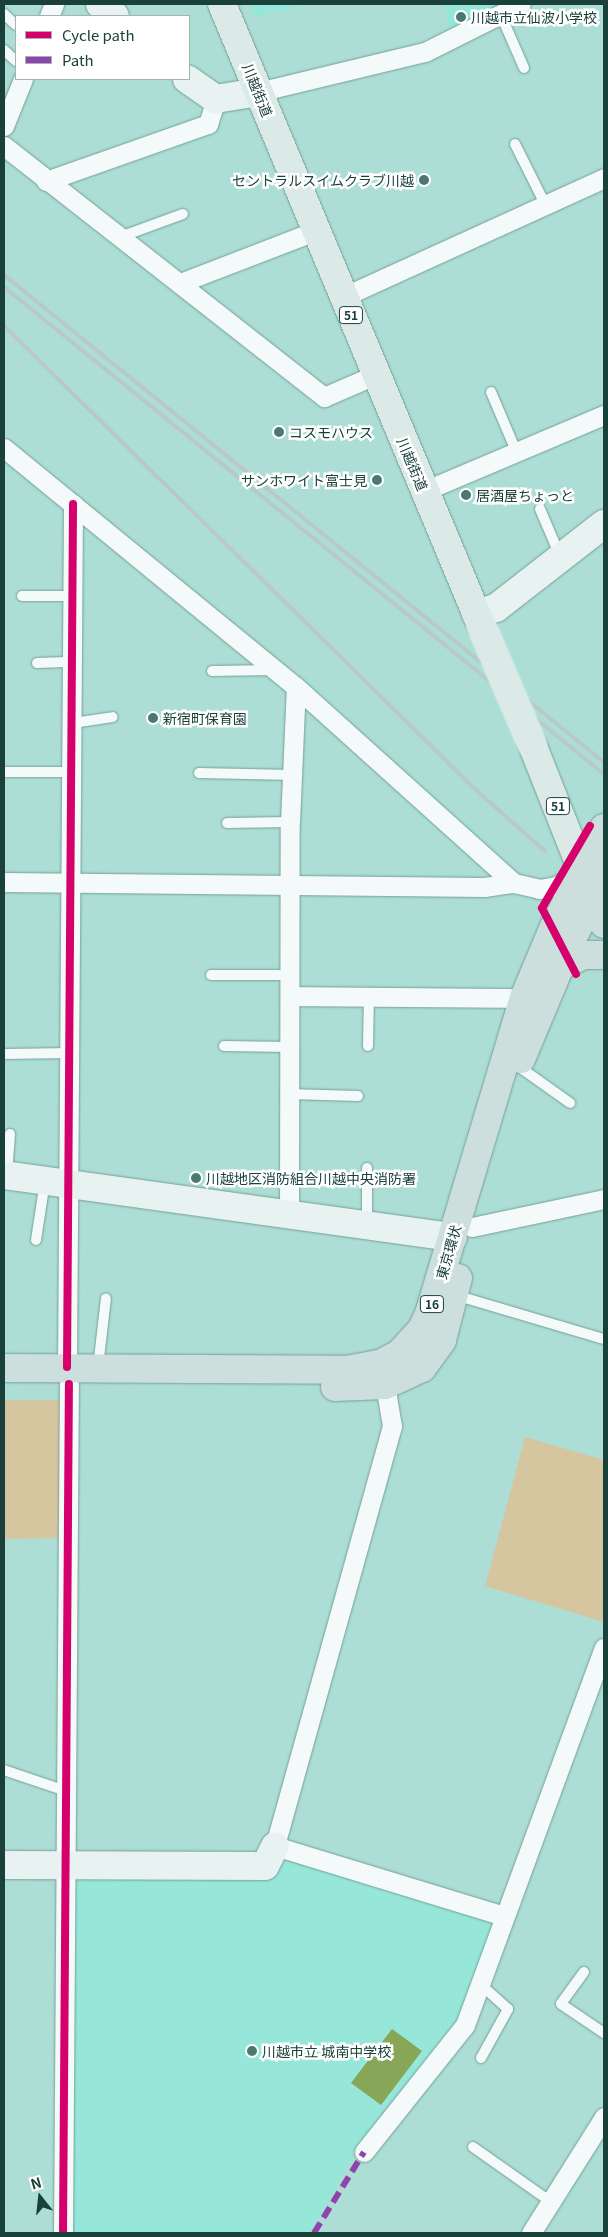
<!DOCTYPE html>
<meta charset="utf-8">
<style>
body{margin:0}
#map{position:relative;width:608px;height:2237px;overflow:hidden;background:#acded5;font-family:Georgia,"Noto Sans JP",serif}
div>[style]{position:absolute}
.built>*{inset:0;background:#96e7d9}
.green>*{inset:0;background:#d5c6a0}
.water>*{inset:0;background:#87a657}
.roads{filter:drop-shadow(0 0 1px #769f98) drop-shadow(0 0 1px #769f98)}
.lane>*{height:10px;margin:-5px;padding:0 5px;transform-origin:5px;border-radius:5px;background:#f3faf9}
.street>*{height:19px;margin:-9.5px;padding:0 9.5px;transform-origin:9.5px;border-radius:9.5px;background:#f3faf9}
.secondary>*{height:28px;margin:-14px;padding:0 14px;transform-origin:14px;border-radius:14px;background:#e8f2f0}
.primary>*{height:28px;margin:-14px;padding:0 14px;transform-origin:14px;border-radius:14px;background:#dbeae7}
.highway>*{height:28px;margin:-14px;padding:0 14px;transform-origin:14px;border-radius:14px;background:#ccdfdc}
.rail>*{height:4px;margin:-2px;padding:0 2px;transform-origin:2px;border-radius:2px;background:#bac9c7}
.bridges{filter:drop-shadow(0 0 1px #daf0ec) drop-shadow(0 0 1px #daf0ec)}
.primary-bridge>*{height:28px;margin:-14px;padding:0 14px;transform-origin:14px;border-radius:14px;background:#dbeae7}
.quiet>*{height:6px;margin-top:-3px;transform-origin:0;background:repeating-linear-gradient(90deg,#8e44ad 0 12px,transparent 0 18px)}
.cycleway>*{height:8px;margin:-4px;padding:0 4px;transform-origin:4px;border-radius:4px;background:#d6006c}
.dots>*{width:14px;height:14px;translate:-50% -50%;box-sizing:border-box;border:2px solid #fff;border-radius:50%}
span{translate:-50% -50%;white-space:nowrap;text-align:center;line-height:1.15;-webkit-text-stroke:5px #fff;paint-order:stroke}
.shield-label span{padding:1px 4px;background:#fff;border:1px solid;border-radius:4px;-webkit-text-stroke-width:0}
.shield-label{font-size:12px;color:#19413a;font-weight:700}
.poi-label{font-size:14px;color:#19413a}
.left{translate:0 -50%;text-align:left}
.right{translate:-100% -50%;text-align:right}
.street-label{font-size:14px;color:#19413a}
.frame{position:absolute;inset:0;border:5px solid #19413a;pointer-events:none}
.legend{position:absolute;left:15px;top:15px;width:175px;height:65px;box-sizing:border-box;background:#fff;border:1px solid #a3b3b0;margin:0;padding:6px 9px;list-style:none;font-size:15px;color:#19413a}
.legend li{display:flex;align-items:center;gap:10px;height:25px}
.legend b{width:25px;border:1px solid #a3b3b0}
.north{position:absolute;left:15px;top:2172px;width:50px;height:50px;-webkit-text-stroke:4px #fff;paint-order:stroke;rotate:344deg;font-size:14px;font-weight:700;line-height:20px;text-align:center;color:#19413a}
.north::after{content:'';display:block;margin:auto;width:18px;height:22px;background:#19413a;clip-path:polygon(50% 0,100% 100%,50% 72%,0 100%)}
</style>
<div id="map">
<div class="built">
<div style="clip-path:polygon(249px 4px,309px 4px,254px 16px)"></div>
<div style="clip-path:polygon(444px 4px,503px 4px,450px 30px)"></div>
<div style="clip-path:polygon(281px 1857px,497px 1921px,462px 2018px,347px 2166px,311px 2233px,69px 2233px,71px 1877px,272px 1878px)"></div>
</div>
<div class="green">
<div style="clip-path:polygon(4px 1400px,60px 1400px,63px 1538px,4px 1539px)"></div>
<div style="clip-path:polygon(525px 1437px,604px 1460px,604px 1622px,485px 1586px)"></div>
</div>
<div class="water">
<div style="clip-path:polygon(392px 2029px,422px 2051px,381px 2105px,351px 2083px)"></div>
</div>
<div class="roads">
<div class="lane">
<div style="left:500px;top:13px;width:60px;rotate:66.4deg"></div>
<div style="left:4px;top:14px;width:16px;rotate:43deg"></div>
<div style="left:4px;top:50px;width:16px;rotate:43deg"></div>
<div style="left:515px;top:144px;width:69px;rotate:63.4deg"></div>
<div style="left:120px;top:237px;width:67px;rotate:-20.1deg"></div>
<div style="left:491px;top:392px;width:64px;rotate:67deg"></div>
<div style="left:540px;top:509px;width:51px;rotate:66.9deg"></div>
<div style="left:22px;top:596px;width:51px"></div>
<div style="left:37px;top:663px;width:36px;rotate:-2deg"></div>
<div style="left:212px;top:671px;width:61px;rotate:-0.9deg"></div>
<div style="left:73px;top:723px;width:40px;rotate:-8.5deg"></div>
<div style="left:4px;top:772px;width:69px"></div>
<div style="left:199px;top:773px;width:95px;rotate:1.2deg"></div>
<div style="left:227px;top:823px;width:63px;rotate:-0.9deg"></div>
<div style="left:211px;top:975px;width:79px"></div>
<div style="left:224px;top:1046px;width:65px;rotate:0.9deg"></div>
<div style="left:368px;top:1046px;width:50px;rotate:-88.9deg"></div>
<div style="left:4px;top:1054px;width:67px;rotate:-0.9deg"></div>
<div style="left:518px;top:1066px;width:64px;rotate:35.4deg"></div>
<div style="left:289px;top:1094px;width:69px;rotate:1.7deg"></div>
<div style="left:7px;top:1175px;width:41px;rotate:-85.8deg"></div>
<div style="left:367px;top:1223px;width:55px;rotate:-90deg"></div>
<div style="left:36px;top:1240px;width:60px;rotate:-81.3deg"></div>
<div style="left:455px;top:1295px;width:155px;rotate:16.5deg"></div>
<div style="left:98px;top:1367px;width:69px;rotate:-83.4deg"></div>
<div style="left:4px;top:1770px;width:65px;rotate:18.7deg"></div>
<div style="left:584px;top:1972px;width:39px;rotate:126deg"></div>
<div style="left:561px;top:2004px;width:52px;rotate:34deg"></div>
<div style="left:481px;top:2058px;width:56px;rotate:-61.1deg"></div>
<div style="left:508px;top:2009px;width:36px;rotate:-138deg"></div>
<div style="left:473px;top:2147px;width:95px;rotate:35.2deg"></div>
</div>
<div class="street">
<div style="left:49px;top:16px;width:13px;rotate:-67deg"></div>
<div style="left:258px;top:92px;width:172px;rotate:-13.5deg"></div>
<div style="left:425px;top:52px;width:107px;rotate:-26.6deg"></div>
<div style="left:4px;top:126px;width:51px;rotate:-68deg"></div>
<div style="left:4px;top:146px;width:407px;rotate:38.1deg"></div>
<div style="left:324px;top:397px;width:56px;rotate:-23.3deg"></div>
<div style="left:46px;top:181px;width:172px;rotate:-19.4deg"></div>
<div style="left:208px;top:124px;width:26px;rotate:-72deg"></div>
<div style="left:180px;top:283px;width:145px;rotate:-21.1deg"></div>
<div style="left:343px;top:297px;width:287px;rotate:-24.5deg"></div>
<div style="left:4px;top:448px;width:377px;rotate:39.3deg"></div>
<div style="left:296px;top:687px;width:293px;rotate:42deg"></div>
<div style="left:424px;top:491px;width:195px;rotate:-22.9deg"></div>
<div style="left:4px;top:882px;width:480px;rotate:0.6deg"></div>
<div style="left:484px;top:887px;width:30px;rotate:-8deg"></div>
<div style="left:514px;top:883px;width:26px;rotate:13deg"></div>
<div style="left:539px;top:889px;width:17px;rotate:-10deg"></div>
<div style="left:556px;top:886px;width:31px;rotate:-32deg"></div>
<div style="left:290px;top:996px;width:234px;rotate:0.5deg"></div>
<div style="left:289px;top:1214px;width:392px;rotate:-89.9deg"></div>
<div style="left:290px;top:822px;width:135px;rotate:-87.5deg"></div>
<div style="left:472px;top:1227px;width:135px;rotate:-12deg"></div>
<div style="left:67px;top:1367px;width:863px;rotate:-89.6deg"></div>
<div style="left:385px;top:1385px;width:42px;rotate:80.3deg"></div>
<div style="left:392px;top:1426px;width:436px;rotate:105.6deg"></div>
<div style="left:275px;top:1846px;width:239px;rotate:17deg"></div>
<div style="left:364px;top:2152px;width:162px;rotate:-51.5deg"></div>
<div style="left:465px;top:2025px;width:402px;rotate:-69.8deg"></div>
<div style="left:63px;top:2233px;width:849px;rotate:-89.6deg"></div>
<div style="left:531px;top:2233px;width:137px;rotate:-57.8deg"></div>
</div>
<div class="secondary">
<div style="left:100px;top:4px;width:19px;rotate:39deg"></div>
<div style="left:187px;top:79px;width:35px;rotate:35deg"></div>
<div style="left:216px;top:99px;width:43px;rotate:-9.5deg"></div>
<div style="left:476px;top:614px;width:21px;rotate:-17deg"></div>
<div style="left:496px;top:608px;width:137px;rotate:-37.9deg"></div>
<div style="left:4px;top:1175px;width:453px;rotate:7.9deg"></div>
<div style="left:4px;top:1865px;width:261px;rotate:0.2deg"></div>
<div style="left:265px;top:1866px;width:22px;rotate:-63deg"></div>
</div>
<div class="primary">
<div style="left:222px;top:4px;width:673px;rotate:67.36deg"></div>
<div style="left:532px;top:744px;width:136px;rotate:68.4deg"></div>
</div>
<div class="highway">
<div style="left:588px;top:885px;width:42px;rotate:67.7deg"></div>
<div style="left:560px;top:966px;width:26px;rotate:-25deg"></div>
<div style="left:584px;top:955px;width:20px"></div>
<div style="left:521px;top:1059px;width:124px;rotate:-67.2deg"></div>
<div style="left:569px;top:945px;width:77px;rotate:-63.1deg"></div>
<div style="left:4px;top:1368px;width:343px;rotate:0.3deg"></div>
<div style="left:347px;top:1370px;width:36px;rotate:-11deg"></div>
<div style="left:382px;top:1363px;width:19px;rotate:-28deg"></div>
<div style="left:399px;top:1354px;width:34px;rotate:-47deg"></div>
<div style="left:422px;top:1329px;width:17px;rotate:-65deg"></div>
<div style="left:429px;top:1314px;width:330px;rotate:-73.3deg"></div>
<div style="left:524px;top:998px;width:75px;rotate:-67.2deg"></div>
<div style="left:553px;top:929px;width:113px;rotate:-63.2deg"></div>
<div style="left:335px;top:1387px;width:50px;rotate:-2.3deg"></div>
<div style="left:385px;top:1385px;width:41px;rotate:-24.7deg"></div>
<div style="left:422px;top:1368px;width:34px;rotate:-54deg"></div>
<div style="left:442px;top:1340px;width:64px;rotate:-75.5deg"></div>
</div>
</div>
<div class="rail">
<div style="left:4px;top:275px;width:773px;rotate:39.07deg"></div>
<div style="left:4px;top:287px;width:773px;rotate:39.07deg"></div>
<div style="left:4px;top:326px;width:665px;rotate:44.51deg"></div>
<div style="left:478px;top:792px;width:89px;rotate:41.4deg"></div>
</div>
<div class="bridges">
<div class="primary-bridge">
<div style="left:481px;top:625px;width:129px;rotate:66.8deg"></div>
</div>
</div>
<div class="quiet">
<div style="left:314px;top:2233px;width:95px;rotate:-58.3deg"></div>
</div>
<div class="cycleway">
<div style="left:576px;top:974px;width:74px;rotate:-117.3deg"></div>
<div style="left:542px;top:908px;width:95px;rotate:-59.7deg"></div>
<div style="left:67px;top:1367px;width:863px;rotate:-89.6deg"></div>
<div style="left:63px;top:2233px;width:849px;rotate:-89.6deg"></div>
</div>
<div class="dots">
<div style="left:461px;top:17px;background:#4c7870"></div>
<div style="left:424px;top:180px;background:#4c7870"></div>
<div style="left:279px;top:432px;background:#4c7870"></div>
<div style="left:377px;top:480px;background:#4c7870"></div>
<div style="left:466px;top:495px;background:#4c7870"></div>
<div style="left:153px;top:718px;background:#4c7870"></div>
<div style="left:196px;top:1178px;background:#4c7870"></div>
<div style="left:252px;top:2051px;background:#4c7870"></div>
</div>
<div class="shield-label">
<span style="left:351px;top:315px">51</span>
<span style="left:558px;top:806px">51</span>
<span style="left:432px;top:1304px">16</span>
</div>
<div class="poi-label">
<span class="left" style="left:471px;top:17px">川越市立仙波小学校</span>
<span class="right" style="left:414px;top:180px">セントラルスイムクラブ川越</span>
<span class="left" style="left:289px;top:432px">コスモハウス</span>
<span class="right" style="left:367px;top:480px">サンホワイト富士見</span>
<span class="left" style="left:476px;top:495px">居酒屋ちょっと</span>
<span class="left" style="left:163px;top:718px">新宿町保育園</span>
<span class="left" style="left:206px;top:1178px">川越地区消防組合川越中央消防署</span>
<span class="left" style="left:262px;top:2051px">川越市立 城南中学校</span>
</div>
<div class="street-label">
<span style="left:258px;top:90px;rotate:68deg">川越街道</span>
<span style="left:413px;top:464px;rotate:67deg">川越街道</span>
<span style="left:448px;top:1252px;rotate:-74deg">東京環状</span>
</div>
<div class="frame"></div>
<ul class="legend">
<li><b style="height:6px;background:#d6006c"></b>Cycle path</li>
<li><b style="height:6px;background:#8e44ad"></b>Path</li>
</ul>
<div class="north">N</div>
</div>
